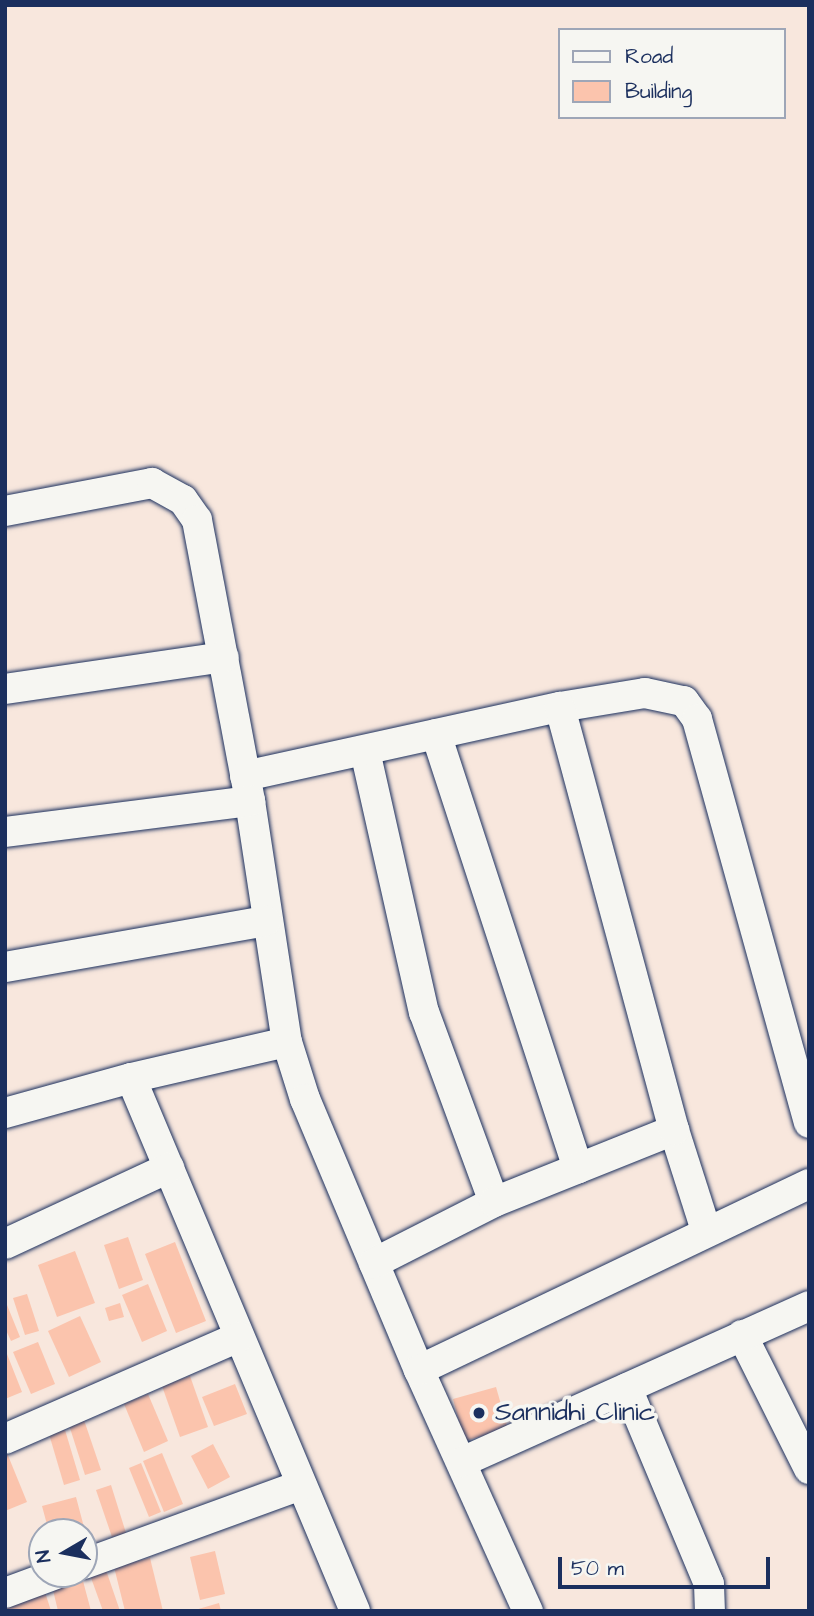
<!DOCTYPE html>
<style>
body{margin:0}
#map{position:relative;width:814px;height:1616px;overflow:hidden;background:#f8e7dd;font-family:"Architects Daughter",sans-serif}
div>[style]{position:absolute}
.building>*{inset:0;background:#fbc4ad}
.roads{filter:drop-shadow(0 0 2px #1b2f5e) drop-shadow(0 0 2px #1b2f5e)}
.street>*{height:30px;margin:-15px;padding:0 15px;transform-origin:15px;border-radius:15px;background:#f6f6f2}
.dots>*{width:19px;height:19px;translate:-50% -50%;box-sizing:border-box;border:4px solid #f6f6f2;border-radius:50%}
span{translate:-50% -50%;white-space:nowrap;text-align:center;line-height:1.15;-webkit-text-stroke:7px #f6f6f2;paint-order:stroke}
.poi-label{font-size:26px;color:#1b2f5e}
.left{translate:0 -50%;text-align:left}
.frame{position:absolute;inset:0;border:7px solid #1b2f5e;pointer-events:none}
.legend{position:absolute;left:558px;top:28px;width:228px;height:91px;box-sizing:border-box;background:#f6f6f2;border:2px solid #9ea6b7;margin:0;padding:9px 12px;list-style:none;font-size:21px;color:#1b2f5e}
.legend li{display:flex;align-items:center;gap:14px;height:35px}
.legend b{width:35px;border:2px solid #9ea6b7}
.north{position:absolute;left:28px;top:1518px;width:70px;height:70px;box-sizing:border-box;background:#f6f6f2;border:2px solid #9ea6b7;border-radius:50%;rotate:260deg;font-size:19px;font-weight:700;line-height:28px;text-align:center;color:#1b2f5e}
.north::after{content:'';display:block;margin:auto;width:24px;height:32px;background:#1b2f5e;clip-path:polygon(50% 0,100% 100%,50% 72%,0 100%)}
.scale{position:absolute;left:558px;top:1557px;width:212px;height:32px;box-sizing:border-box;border:4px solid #1b2f5e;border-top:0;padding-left:9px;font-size:21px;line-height:24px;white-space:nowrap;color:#1b2f5e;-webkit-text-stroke:5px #f6f6f2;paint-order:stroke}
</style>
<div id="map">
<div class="building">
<div style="clip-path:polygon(128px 1237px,143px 1280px,119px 1289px,104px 1245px)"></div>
<div style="clip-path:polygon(175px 1242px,206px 1321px,176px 1333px,145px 1254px)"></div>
<div style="clip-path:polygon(75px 1251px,95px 1303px,57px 1317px,38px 1265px)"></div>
<div style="clip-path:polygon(148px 1284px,167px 1331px,142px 1342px,122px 1295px)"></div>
<div style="clip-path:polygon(27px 1294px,39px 1331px,25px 1335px,13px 1298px)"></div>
<div style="clip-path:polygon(5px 1300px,20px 1337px,11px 1341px,5px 1328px)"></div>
<div style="clip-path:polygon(120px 1303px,124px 1317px,109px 1321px,105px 1308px)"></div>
<div style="clip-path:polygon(80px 1316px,101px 1362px,69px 1377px,48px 1331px)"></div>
<div style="clip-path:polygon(38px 1342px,55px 1384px,31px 1394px,13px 1352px)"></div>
<div style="clip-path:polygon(5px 1349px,22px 1392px,5px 1399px)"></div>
<div style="clip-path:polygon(190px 1376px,208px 1427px,180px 1437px,162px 1386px)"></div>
<div style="clip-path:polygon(235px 1384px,247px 1414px,214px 1426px,202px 1397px)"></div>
<div style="clip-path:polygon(496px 1387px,508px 1429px,464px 1441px,453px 1399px)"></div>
<div style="clip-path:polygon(148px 1394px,168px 1441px,144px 1452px,124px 1404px)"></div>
<div style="clip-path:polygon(84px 1420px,101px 1470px,85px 1475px,69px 1425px)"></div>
<div style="clip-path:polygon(65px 1430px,80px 1480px,64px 1485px,49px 1434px)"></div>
<div style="clip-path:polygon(213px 1444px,230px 1477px,208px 1489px,191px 1456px)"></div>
<div style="clip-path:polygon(7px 1453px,27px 1502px,5px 1511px,5px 1454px)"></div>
<div style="clip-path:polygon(162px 1453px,183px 1504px,164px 1512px,143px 1461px)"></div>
<div style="clip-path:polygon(141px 1463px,161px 1512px,149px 1517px,129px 1468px)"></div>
<div style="clip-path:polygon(111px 1485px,126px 1533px,112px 1537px,96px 1490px)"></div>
<div style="clip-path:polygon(76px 1497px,89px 1546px,84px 1547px,84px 1532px,49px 1532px,42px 1506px)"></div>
<div style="clip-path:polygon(215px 1551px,225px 1594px,200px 1600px,190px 1557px)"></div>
<div style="clip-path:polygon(150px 1558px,163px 1611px,125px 1611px,114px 1567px)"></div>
<div style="clip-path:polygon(106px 1570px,120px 1611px,103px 1611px,90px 1575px)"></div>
<div style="clip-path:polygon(83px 1581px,91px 1611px,58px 1611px,53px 1590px)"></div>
<div style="clip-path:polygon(45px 1592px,51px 1611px,5px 1611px,5px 1604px)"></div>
<div style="clip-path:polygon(219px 1603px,221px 1611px,195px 1611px,195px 1610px)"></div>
</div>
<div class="roads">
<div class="street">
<div style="left:5px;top:511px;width:150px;rotate:-10.8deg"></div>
<div style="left:152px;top:483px;width:35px;rotate:29deg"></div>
<div style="left:183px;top:500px;width:24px;rotate:55deg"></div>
<div style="left:197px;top:520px;width:286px;rotate:79.3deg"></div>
<div style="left:250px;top:801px;width:244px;rotate:81.3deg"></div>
<div style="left:287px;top:1042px;width:60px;rotate:72.5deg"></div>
<div style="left:305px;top:1099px;width:294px;rotate:67.2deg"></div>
<div style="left:419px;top:1370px;width:265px;rotate:65.7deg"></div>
<div style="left:5px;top:689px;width:221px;rotate:-8.3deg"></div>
<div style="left:436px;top:734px;width:457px;rotate:71.9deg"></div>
<div style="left:365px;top:751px;width:268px;rotate:77.3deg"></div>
<div style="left:424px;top:1012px;width:202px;rotate:69.8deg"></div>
<div style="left:245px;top:776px;width:322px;rotate:-12.4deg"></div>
<div style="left:560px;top:707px;width:86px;rotate:-9.4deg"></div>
<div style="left:645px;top:693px;width:40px;rotate:12deg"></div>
<div style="left:684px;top:701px;width:22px;rotate:54deg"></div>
<div style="left:697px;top:719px;width:419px;rotate:74.5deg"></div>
<div style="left:5px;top:832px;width:247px;rotate:-7.2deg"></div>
<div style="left:5px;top:967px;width:265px;rotate:-10deg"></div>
<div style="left:131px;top:1078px;width:578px;rotate:67.2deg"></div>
<div style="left:5px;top:1113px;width:131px;rotate:-15.5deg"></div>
<div style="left:131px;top:1078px;width:160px;rotate:-13deg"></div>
<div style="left:674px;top:1130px;width:105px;rotate:72.3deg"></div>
<div style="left:5px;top:1244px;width:181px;rotate:-24.9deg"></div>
<div style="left:374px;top:1263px;width:135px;rotate:-26.9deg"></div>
<div style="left:494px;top:1202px;width:194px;rotate:-21.8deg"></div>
<div style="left:674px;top:1130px;width:438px;rotate:-105.1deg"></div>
<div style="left:742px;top:1335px;width:150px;rotate:63.4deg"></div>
<div style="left:419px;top:1370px;width:432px;rotate:-25.5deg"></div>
<div style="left:627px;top:1388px;width:212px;rotate:67.3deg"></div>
<div style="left:709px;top:1584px;width:27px;rotate:88deg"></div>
<div style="left:5px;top:1439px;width:255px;rotate:-23.6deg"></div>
<div style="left:462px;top:1462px;width:380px;rotate:-24.2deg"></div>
<div style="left:84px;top:1564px;width:231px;rotate:-20deg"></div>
<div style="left:5px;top:1593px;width:54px;rotate:-20.4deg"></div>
</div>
</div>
<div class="dots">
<div style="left:479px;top:1413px;background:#1b2f5e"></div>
</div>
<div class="poi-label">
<span class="left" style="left:495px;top:1413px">Sannidhi Clinic</span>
</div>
<div class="frame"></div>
<ul class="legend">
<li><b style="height:9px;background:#f6f6f2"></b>Road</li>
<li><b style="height:19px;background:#fbc4ad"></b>Building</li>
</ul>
<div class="north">N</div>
<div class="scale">50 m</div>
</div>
